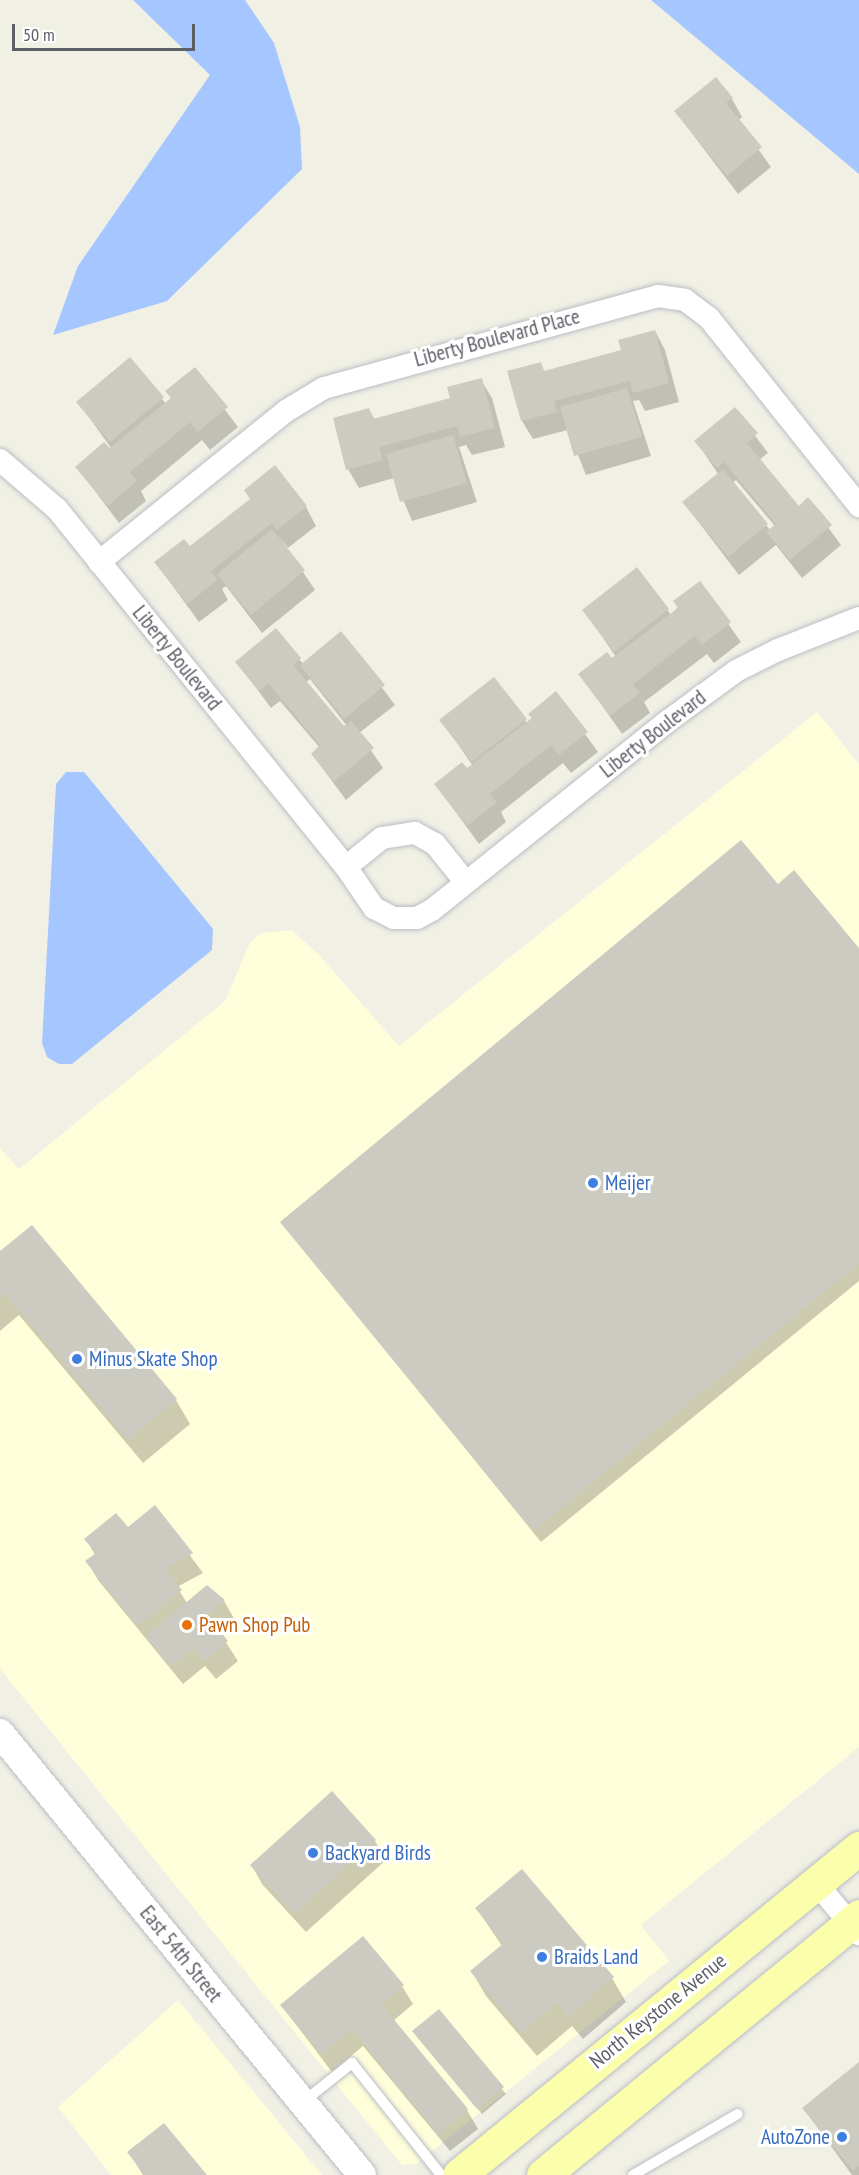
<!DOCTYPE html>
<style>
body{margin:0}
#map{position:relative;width:859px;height:2175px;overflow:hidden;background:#f0f0e5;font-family:"PT Sans Narrow",sans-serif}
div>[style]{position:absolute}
.commercial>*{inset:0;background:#fffedb}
.water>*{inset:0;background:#a6c6ff}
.shadow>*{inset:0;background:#0003}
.building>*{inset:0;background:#cccbc2}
.roads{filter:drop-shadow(0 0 2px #bcbdc5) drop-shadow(0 0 2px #bcbdc5)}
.service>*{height:10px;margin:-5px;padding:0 5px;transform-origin:5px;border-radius:5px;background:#fff}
.minor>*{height:22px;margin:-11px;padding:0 11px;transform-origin:11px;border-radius:11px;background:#fff}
.tertiary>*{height:28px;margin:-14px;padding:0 14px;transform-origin:14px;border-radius:14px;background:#fff}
.primary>*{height:33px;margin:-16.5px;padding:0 16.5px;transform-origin:16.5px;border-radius:16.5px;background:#fbffab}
.dots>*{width:16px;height:16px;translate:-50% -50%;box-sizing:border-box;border:3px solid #fff;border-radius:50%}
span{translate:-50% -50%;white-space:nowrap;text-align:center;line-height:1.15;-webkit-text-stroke:6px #fff;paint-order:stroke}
.street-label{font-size:21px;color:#5d5f67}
.shop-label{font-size:21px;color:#366cbe}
.left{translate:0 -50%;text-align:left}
.right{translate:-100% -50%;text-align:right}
.food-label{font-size:21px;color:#c56008}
.scale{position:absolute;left:12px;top:24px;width:183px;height:27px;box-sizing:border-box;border:3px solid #5d5f67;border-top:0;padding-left:8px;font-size:18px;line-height:21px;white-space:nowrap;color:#5d5f67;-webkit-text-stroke:4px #fff;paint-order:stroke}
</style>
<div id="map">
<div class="commercial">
<div style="clip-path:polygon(817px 712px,859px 764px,859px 1747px,641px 1925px,669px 1961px,416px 2164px,402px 2165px,0 1669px,0 1148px,19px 1169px,225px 1001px,250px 943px,261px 933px,292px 930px,320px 956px,399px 1046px)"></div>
<div style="clip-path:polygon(178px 2000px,322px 2175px,111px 2175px,58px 2107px)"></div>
</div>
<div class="water">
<div style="clip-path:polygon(133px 0,245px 0,274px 43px,300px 127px,302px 169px,167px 301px,53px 335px,78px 266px,210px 75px)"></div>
<div style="clip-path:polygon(651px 0,859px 0,859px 174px)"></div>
<div style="clip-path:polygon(66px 772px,84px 772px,213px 929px,212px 950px,72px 1064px,59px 1064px,47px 1057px,42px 1043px,56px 784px)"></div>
</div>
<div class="shadow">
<div style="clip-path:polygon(732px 99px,742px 117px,738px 121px,771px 167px,738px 194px,675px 111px)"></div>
<div style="clip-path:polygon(655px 331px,665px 350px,679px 402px,645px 411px,639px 400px,633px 401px,651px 456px,586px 475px,568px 430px,533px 439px,522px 421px,540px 364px,545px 372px,623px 351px)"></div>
<div style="clip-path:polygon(130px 359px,166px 404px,172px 399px,167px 392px,194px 369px,238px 427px,210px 450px,202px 440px,141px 491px,146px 501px,119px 523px,77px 467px,114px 452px,78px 402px)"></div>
<div style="clip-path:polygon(481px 380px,492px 398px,505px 447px,472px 455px,466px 445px,459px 447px,477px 502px,412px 521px,394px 478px,359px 488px,348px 469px,369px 410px,375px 420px,452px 399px)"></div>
<div style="clip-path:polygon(evenodd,735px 409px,768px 453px,759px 460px,799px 508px,808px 500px,841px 545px,802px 578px,776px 545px,739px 575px,684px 503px,718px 474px,696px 441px,735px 409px,736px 480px,775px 526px,770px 530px,732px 483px,736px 480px)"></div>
<div style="clip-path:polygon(306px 507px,316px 526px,288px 548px,279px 536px,315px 590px,262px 633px,226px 586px,222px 589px,228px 600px,199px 622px,156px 563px)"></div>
<div style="clip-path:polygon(637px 569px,671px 615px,699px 583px,741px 642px,714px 663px,707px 654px,644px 702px,650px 713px,622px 734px,580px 674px,616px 657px,584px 610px)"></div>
<div style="clip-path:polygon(evenodd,276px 630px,303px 664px,341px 633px,395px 705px,359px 733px,383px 768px,346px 800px,312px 754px,320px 748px,280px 701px,271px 708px,237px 662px,276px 630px,310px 679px,347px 726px,344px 728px,306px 682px,310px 679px)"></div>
<div style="clip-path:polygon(556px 694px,598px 752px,571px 773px,563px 763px,501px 812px,506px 822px,479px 844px,436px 785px,473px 766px,441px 720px,525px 720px,527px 723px)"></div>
<div style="clip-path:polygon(777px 886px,859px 950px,859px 1281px,541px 1542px,282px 1222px)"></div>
<div style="clip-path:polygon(0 1253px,176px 1400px,190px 1424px,143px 1463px,19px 1315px,0 1331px)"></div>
<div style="clip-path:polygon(155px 1508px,203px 1573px,177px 1587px,187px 1603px,224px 1601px,235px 1620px,219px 1632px,238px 1661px,216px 1679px,205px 1666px,183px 1684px,98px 1580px,87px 1561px,95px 1555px,86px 1539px,127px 1529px)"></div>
<div style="clip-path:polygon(332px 1793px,375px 1841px,386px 1860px,306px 1932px,262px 1884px,252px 1866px)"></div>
<div style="clip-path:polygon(477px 1909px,612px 1978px,626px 2002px,583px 2039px,572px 2026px,537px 2056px,486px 1996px,472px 1972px,502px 1946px)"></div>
<div style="clip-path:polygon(402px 1986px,413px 2004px,393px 2021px,467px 2110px,478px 2129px,450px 2151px,363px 2046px,332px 2072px,282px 2006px)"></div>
<div style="clip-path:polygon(439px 2011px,506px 2094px,482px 2114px,417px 2037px)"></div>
<div style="clip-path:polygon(859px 2064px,859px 2175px,852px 2175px,804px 2109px)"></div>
<div style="clip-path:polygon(129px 2153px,205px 2175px,143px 2175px)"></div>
</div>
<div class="building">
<div style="clip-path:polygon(716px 77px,733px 98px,726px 103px,762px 147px,727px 176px,674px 111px)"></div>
<div style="clip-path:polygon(655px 330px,669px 383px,633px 393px,630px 381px,554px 401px,557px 412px,521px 421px,507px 371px,541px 362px,544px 371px,621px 350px,618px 340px)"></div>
<div style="clip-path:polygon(130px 357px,164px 397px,110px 442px,76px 402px)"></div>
<div style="clip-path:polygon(195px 367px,228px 407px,198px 432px,190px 422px,130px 472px,137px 481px,108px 506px,75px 467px,104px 442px,110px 448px,171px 398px,165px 391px)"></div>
<div style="clip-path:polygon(482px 378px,495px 428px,460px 437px,457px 426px,379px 447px,383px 460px,346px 470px,333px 418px,369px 408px,373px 419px,450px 398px,447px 387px)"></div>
<div style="clip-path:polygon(627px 388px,642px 437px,574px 456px,560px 407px)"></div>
<div style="clip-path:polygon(735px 407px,758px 433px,747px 443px,799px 506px,808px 497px,832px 525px,790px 560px,766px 532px,776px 524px,724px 462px,717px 468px,694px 441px)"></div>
<div style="clip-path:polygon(453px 435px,467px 483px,400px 502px,386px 454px)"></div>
<div style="clip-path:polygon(275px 465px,307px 506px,277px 530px,272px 523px,211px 571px,218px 580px,187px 604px,154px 562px,184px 539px,190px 546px,250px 499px,244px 490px)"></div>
<div style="clip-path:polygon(723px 469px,768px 524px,728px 557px,682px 502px)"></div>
<div style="clip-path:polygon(272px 529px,305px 570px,251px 615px,217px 574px)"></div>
<div style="clip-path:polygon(637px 567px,669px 609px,614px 652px,582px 610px)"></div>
<div style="clip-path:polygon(700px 581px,731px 622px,702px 645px,695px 636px,633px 684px,640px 693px,610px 716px,578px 674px,607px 652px,612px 658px,678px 608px,673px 601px)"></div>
<div style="clip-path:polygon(276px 628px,301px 658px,293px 665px,344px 726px,351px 721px,374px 748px,334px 782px,311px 754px,320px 745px,268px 683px,259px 691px,235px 662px)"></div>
<div style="clip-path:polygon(341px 631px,385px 685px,344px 719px,300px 665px)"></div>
<div style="clip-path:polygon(494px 677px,527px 719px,472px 762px,439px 720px)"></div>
<div style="clip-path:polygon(556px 691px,588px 732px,559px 755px,551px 745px,490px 794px,497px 802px,467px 826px,434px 784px,462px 762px,467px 768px,532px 718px,528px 714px)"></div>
<div style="clip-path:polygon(741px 840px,778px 884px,794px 870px,859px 948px,859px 1263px,533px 1531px,280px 1222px)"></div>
<div style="clip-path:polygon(32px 1225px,177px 1399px,128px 1440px,4px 1292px,0 1296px,0 1251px)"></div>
<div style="clip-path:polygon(155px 1505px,193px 1553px,165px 1569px,182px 1590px,137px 1626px,85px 1561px,96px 1553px,84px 1539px,116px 1513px,128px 1527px)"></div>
<div style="clip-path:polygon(207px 1585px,225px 1600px,207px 1615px,228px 1641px,204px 1661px,193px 1648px,172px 1666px,146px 1636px)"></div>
<div style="clip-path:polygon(332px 1791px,376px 1840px,294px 1914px,250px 1865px)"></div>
<div style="clip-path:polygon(522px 1869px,614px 1977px,568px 2016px,557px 2003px,522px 2033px,470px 1971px,504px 1943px,475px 1908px)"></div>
<div style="clip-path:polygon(363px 1936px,404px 1985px,321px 2054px,280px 2005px)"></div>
<div style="clip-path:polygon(382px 2005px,468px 2109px,438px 2134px,352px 2029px)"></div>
<div style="clip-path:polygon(439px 2009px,504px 2087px,477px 2109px,412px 2031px)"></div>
<div style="clip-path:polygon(859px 2062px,859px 2166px,853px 2171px,802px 2108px)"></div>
<div style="clip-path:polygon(164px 2123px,207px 2175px,145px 2175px,127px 2152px)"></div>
</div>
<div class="roads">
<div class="service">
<div style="left:303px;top:2102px;width:63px;rotate:-38.5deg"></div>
<div style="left:352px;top:2063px;width:143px;rotate:51.5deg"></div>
<div style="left:633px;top:2175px;width:121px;rotate:-30.2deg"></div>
</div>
<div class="minor">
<div style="left:0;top:460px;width:75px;rotate:40.7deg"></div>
<div style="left:57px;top:509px;width:460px;rotate:51.1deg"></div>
<div style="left:346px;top:867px;width:50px;rotate:55.7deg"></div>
<div style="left:374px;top:908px;width:22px;rotate:27deg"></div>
<div style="left:394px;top:918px;width:23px"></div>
<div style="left:417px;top:918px;width:17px;rotate:-28deg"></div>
<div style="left:432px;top:910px;width:302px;rotate:-38.7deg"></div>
<div style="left:668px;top:721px;width:84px;rotate:-36.3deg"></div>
<div style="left:736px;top:671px;width:47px;rotate:-26.6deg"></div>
<div style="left:778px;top:650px;width:87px;rotate:-21.6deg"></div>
<div style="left:99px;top:562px;width:240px;rotate:-38.9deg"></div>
<div style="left:286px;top:411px;width:44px;rotate:-31.2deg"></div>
<div style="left:324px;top:388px;width:346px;rotate:-15.4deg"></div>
<div style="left:658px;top:296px;width:27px;rotate:8deg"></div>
<div style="left:685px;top:300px;width:30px;rotate:37deg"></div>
<div style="left:709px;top:318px;width:241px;rotate:51.4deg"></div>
<div style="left:346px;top:867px;width:46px;rotate:-38.9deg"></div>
<div style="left:382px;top:838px;width:33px;rotate:-9deg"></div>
<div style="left:415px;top:833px;width:23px;rotate:29deg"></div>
<div style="left:435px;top:844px;width:46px;rotate:51.1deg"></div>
<div style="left:816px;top:1883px;width:67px;rotate:49.9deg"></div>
</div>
<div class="tertiary">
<div style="left:0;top:1733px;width:571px;rotate:50.68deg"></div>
</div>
<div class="primary">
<div style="left:459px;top:2175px;width:517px;rotate:-39.27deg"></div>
<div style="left:543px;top:2175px;width:409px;rotate:-39.3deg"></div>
</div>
</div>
<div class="dots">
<div style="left:593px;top:1183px;background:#3f7fe0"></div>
<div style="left:77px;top:1359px;background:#3f7fe0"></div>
<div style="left:187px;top:1625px;background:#e8710a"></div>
<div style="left:313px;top:1853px;background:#3f7fe0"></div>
<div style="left:542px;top:1957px;background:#3f7fe0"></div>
<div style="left:842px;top:2137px;background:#3f7fe0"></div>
</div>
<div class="street-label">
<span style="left:497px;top:338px;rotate:-15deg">Liberty Boulevard Place</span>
<span style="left:177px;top:658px;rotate:51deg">Liberty Boulevard</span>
<span style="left:653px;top:734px;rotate:-38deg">Liberty Boulevard</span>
<span style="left:181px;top:1954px;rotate:51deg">East 54th Street</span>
<span style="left:658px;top:2011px;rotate:-39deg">North Keystone Avenue</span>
</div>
<div class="shop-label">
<span class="left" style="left:605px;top:1183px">Meijer</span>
<span class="left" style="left:89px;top:1359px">Minus Skate Shop</span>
<span class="left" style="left:325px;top:1853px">Backyard Birds</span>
<span class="left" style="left:554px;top:1957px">Braids Land</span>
<span class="right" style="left:830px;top:2137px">AutoZone</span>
</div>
<div class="food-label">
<span class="left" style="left:199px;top:1625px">Pawn Shop Pub</span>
</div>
<div class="scale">50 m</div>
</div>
